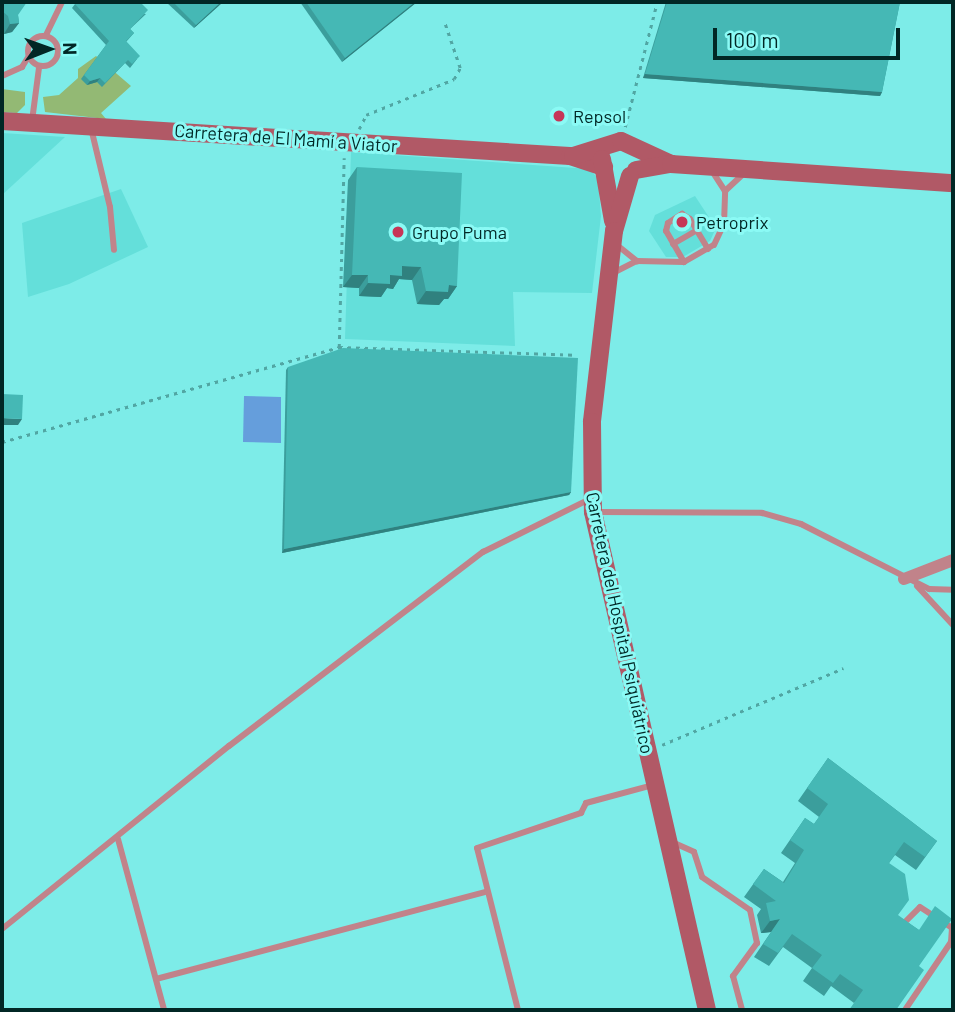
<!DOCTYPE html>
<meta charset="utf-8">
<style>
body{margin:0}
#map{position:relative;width:955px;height:1012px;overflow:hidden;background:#7dece8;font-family:Barlow,sans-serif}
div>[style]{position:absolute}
.built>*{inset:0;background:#64dfda}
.green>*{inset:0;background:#93b974}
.water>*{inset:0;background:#659edc}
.path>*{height:2.5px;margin-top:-1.25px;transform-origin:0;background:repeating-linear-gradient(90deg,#51a6a3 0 3.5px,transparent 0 8.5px)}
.lane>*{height:6px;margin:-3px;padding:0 3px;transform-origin:3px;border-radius:3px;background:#c1838a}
.lane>.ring{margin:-3px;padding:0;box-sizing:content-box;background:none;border:6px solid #c1838a;border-radius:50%}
.street>*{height:12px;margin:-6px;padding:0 6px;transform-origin:6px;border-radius:6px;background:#c1838a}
.secondary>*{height:18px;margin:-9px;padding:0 9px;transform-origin:9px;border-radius:9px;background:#b15966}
.wall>*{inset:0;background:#3b9e9c}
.shaded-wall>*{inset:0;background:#30817f}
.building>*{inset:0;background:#45b8b5}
.dots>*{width:19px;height:19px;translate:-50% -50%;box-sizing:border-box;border:4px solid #8bfaf5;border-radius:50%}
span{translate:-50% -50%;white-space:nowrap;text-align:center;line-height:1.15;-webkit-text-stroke:6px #8bfaf5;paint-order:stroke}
.poi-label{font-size:18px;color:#012725}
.left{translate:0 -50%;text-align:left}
.street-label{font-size:18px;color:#012725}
.frame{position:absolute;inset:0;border:4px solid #012725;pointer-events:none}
.north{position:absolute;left:14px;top:14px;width:70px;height:70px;-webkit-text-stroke:5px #8bfaf5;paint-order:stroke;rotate:89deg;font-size:19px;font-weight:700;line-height:28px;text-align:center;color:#012725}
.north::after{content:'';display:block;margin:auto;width:24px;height:32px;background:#012725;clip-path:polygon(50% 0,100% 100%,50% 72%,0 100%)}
.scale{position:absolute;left:713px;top:28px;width:187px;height:32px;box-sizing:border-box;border:4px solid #012725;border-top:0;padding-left:9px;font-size:21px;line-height:24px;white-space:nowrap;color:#012725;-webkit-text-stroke:5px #8bfaf5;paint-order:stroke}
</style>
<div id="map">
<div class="built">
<div style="clip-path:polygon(2px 133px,65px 137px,2px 195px)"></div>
<div style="clip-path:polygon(351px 152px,590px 169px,598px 179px,601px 216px,592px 293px,513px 292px,515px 346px,345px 339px)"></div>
<div style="clip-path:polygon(121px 189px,148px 247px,69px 284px,28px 297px,22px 223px)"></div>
<div style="clip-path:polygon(695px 196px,716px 228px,710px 241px,683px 257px,666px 257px,649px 231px,655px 215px)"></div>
</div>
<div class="green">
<div style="clip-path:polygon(96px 56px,131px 86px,101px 113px,106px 119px,45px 112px,43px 97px,59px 95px,78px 78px,78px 69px)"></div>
<div style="clip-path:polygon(2px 89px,25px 92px,25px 105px,17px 113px,2px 112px)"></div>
</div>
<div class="water">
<div style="clip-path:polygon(244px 396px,281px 397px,281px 443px,243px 442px)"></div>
</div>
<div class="path">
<div style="left:625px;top:127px;width:129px;rotate:-75.6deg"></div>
<div style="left:359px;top:129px;width:16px;rotate:-63deg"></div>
<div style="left:366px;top:115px;width:95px;rotate:-22.2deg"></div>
<div style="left:454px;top:79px;width:13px;rotate:-61deg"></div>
<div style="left:460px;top:68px;width:50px;rotate:-108.8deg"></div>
<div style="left:339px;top:347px;width:189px;rotate:-88.5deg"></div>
<div style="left:2px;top:442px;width:350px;rotate:-15.7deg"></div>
<div style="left:339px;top:347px;width:235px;rotate:1.9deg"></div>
<div style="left:662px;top:745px;width:197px;rotate:-23deg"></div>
</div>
<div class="lane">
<div style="left:46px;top:35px;width:37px;rotate:-64deg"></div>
<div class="ring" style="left:28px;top:36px;width:24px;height:24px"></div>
<div style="left:2px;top:76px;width:22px;rotate:-24deg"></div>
<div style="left:22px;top:67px;width:13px;rotate:-58deg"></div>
<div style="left:32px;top:121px;width:53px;rotate:-82.5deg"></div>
<div style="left:91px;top:128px;width:81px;rotate:76.5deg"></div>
<div style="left:110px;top:207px;width:43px;rotate:84.7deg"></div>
<div style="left:725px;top:191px;width:26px;rotate:-43deg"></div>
<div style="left:673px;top:244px;width:28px;rotate:-30deg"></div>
<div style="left:617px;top:245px;width:26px;rotate:39deg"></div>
<div style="left:684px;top:262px;width:36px;rotate:-120deg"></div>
<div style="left:666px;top:231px;width:8px;rotate:-76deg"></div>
<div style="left:668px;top:223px;width:17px;rotate:-33deg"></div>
<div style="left:682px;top:214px;width:9px;rotate:32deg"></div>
<div style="left:690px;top:219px;width:35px;rotate:59deg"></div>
<div style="left:611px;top:274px;width:29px;rotate:-27deg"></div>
<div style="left:637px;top:261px;width:47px;rotate:1.2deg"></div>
<div style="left:684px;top:262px;width:34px;rotate:-30deg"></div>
<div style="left:714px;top:245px;width:23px;rotate:-65deg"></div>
<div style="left:724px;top:224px;width:33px;rotate:-88deg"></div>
<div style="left:725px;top:191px;width:24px;rotate:-123deg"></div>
<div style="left:595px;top:512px;width:167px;rotate:0.3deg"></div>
<div style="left:762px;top:513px;width:41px;rotate:15.8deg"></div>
<div style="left:801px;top:524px;width:144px;rotate:26.9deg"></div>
<div style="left:929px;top:589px;width:24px;rotate:2deg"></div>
<div style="left:917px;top:586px;width:53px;rotate:47.3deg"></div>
<div style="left:118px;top:839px;width:177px;rotate:74.9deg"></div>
<div style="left:672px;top:842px;width:24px;rotate:24deg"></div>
<div style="left:694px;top:852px;width:26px;rotate:72deg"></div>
<div style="left:702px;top:877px;width:58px;rotate:34.5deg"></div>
<div style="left:750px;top:910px;width:34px;rotate:78deg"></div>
<div style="left:757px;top:943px;width:41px;rotate:126deg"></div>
<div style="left:733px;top:976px;width:35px;rotate:75deg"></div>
<div style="left:902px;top:925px;width:25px;rotate:-45deg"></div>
<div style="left:920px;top:907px;width:38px;rotate:33deg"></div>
<div style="left:952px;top:928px;width:14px;rotate:94deg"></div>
<div style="left:951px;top:942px;width:82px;rotate:124.1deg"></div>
<div style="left:2px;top:929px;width:292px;rotate:-38.9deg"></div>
<div style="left:229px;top:746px;width:320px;rotate:-37.4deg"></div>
<div style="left:483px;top:552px;width:119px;rotate:-26.4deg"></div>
<div style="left:156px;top:979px;width:340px;rotate:-14.8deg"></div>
<div style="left:518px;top:1010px;width:167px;rotate:-104.2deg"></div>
<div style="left:477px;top:848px;width:110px;rotate:-18.6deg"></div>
<div style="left:581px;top:813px;width:11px;rotate:-63deg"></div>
<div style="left:586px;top:803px;width:69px;rotate:-15deg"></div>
</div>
<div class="street">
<div style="left:904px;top:579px;width:53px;rotate:-21.2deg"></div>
</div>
<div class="secondary">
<div style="left:2px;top:121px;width:569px;rotate:3.53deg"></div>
<div style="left:570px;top:156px;width:36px;rotate:18deg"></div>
<div style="left:573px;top:156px;width:50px;rotate:-17.4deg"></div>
<div style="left:621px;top:141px;width:55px;rotate:24.7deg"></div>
<div style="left:602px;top:159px;width:63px;rotate:79.9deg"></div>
<div style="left:636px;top:170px;width:36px;rotate:-10deg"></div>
<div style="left:671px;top:164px;width:283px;rotate:3.9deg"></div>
<div style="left:630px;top:176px;width:57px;rotate:106.2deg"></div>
<div style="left:614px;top:231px;width:192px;rotate:96.6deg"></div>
<div style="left:592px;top:422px;width:90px;rotate:89.4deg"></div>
<div style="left:593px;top:512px;width:511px;rotate:77.11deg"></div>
</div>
<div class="wall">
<div style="clip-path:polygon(2px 2px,18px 15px,19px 23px,12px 32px,4px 34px,2px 26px)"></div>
<div style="clip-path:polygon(166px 2px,223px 2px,194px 28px)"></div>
<div style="clip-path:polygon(300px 2px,417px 2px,342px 62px)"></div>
<div style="clip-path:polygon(666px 2px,900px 2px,882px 92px,880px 96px,643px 78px)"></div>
<div style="clip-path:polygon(75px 4px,146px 14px,130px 29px,134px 33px,126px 42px,137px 59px,130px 68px,125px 63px,102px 87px,97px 82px,87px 85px,81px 79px,106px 45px,72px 8px)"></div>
<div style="clip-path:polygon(357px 167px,457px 286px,448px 299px,444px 299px,439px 305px,417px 304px,412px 280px,399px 279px,393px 289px,387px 288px,381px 297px,359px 296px,359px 288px,343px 287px,348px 180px)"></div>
<div style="clip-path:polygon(288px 367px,571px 492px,569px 495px,282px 553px,286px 370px)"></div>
<div style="clip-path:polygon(828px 758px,937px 841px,916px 870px,895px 855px,889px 863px,898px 916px,919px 930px,952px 919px,854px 1003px,831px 986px,824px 996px,803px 981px,812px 968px,783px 947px,769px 966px,754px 957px,771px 932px,761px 933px,757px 915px,761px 909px,744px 897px,764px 869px,783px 882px,795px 863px,781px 853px,805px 818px,814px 824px,819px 817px,798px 801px)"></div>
</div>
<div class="shaded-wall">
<div style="clip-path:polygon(221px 2px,223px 2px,194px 28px,196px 25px)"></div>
<div style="clip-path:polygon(415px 2px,417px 2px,342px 62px,345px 58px)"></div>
<div style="clip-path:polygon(19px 23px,12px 32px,4px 34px,10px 24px)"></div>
<div style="clip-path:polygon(645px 74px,882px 92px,880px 96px,643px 78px)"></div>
<div style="clip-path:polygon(100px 78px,97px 82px,87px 85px,90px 81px)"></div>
<div style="clip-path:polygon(402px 266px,421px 267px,412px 280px,399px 279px,393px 289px,387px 288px,381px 297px,359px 296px,368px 283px,390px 275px)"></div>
<div style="clip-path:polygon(352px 275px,368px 275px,359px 288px,343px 287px)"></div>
<div style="clip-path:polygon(449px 285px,457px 286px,448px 299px,444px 299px,439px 305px,417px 304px,426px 291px)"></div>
<div style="clip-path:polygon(2px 418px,22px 419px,18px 425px,2px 425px)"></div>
<div style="clip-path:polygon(571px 492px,569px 495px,282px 553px,284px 549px)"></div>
<div style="clip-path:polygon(780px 919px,771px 932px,761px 933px,770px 921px)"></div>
</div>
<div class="building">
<div style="clip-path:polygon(2px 2px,27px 2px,18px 15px,19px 23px,10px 24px,8px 16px,2px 11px)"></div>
<div style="clip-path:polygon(77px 2px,140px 2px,148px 10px,130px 29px,134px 33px,126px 41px,140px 56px,132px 64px,128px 60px,105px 83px,100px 78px,90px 81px,84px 75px,109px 41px,75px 4px)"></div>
<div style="clip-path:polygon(173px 2px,221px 2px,196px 25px)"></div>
<div style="clip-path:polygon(306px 2px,415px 2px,345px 58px)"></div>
<div style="clip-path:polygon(667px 2px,900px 2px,882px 92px,645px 74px)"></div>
<div style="clip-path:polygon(357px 167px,462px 173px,457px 286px,449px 285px,448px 292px,426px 291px,421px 267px,402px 266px,402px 276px,390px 275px,390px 284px,368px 283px,368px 275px,352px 275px)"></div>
<div style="clip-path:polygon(343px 348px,578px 358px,571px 492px,284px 549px,288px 367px)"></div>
<div style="clip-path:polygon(2px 394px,23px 395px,22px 419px,2px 418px)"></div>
<div style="clip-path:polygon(828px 758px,937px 841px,925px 857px,904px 842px,889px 863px,905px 874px,909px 900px,898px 915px,919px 930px,935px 906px,952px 919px,919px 966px,924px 970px,896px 1010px,849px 1010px,863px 990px,840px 974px,833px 983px,812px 968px,822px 955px,792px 934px,778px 953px,763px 944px,780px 919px,770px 921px,766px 903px,776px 901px,753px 884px,764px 869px,784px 883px,804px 850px,790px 840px,805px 818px,814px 824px,828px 804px,807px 788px)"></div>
</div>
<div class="dots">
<div style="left:559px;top:116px;background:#c63657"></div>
<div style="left:682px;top:222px;background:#c63657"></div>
<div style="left:398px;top:232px;background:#c63657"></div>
</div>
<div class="poi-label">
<span class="left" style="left:573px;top:116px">Repsol</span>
<span class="left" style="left:696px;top:222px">Petroprix</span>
<span class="left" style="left:412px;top:232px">Grupo Puma</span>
</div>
<div class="street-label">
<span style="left:286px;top:138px;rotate:4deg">Carretera de El Mamí a Viator</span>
<span style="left:620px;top:623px;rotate:78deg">Carretera del Hospital Psiquiátrico</span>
</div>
<div class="frame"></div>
<div class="north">N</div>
<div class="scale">100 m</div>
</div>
